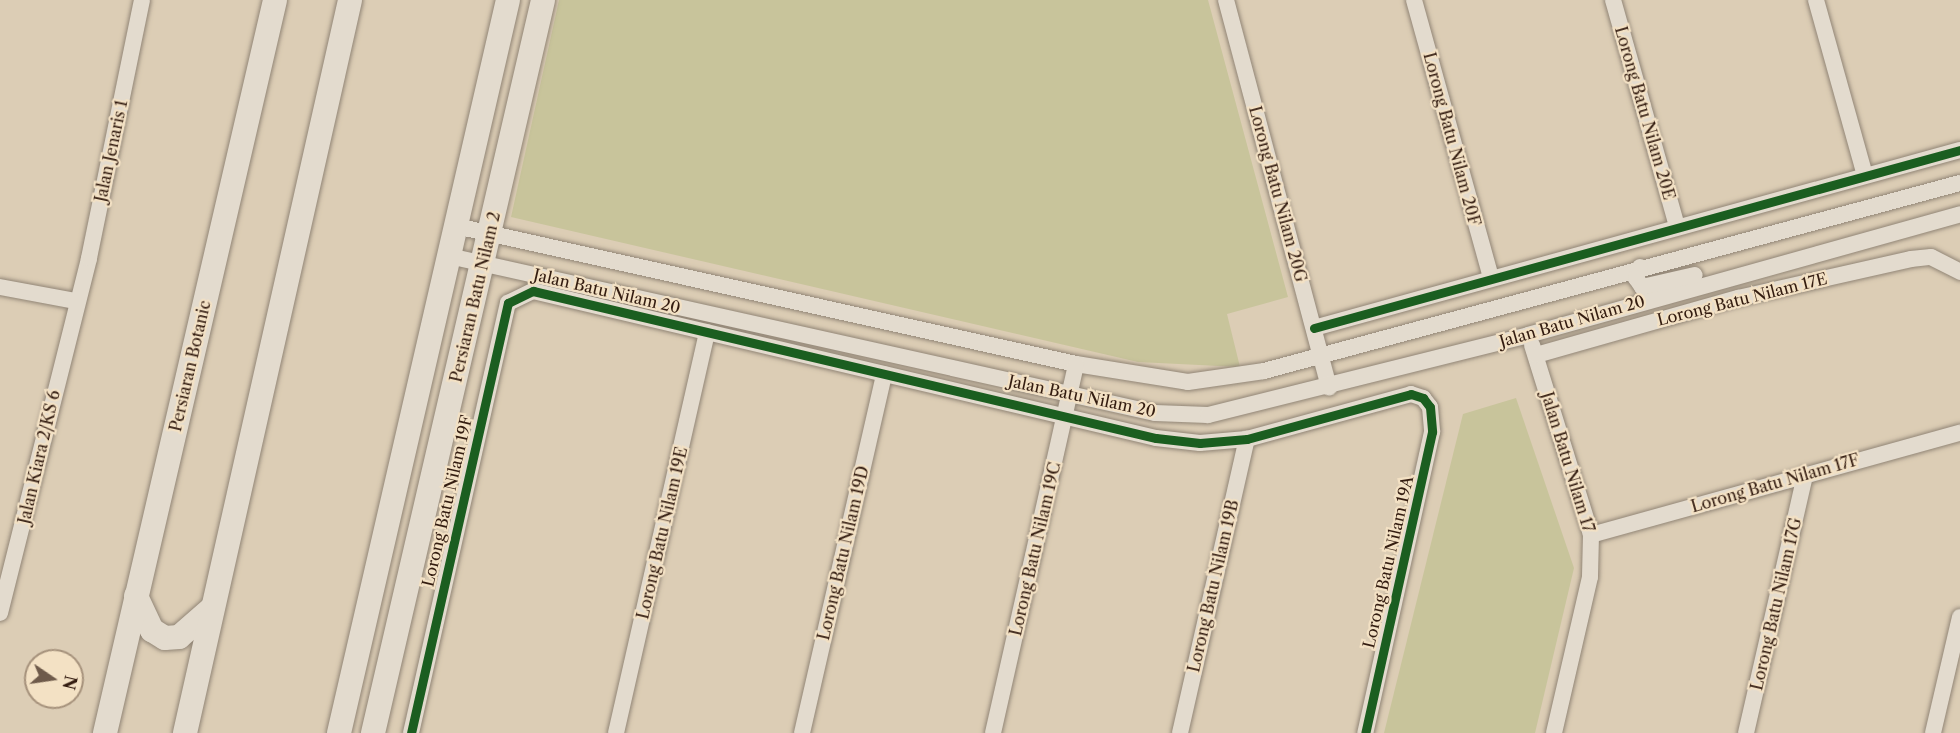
<!DOCTYPE html>
<style>
body{margin:0}
#map{position:relative;width:1960px;height:733px;overflow:hidden;background:#dccdb5;font-family:"Libre Caslon Text",serif}
div>[style]{position:absolute}
.green>*{inset:0;background:#c8c49b}
.roads{filter:drop-shadow(0 0 2px #918576) drop-shadow(0 0 2px #918576)}
.street>*{height:16px;margin:-8px;padding:0 8px;transform-origin:8px;border-radius:8px;background:#e3dbce}
.secondary>*{height:24px;margin:-12px;padding:0 12px;transform-origin:12px;border-radius:12px;background:#e3dbce}
.cycleway>*{height:9px;margin:-4.5px;padding:0 4.5px;transform-origin:4.5px;border-radius:4.5px;background:#1b5e20}
span{translate:-50% -50%;white-space:nowrap;text-align:center;line-height:1.15;-webkit-text-stroke:4.5px #f3e1c4;paint-order:stroke}
.street-label{font-size:16px;color:#331c10}
.north{position:absolute;left:24px;top:649px;width:60px;height:60px;box-sizing:border-box;background:#f3e1c4;border:2px solid #a6927c;border-radius:50%;rotate:103deg;font-size:16px;font-weight:700;line-height:24px;text-align:center;color:#331c10}
.north::after{content:'';display:block;margin:auto;width:21px;height:27px;background:#6e5a4a;clip-path:polygon(50% 0,100% 100%,50% 72%,0 100%)}
</style>
<div id="map">
<div class="green">
<div style="clip-path:polygon(559px 0,1208px 0,1288px 297px,1227px 314px,1240px 367px,1138px 362px,511px 217px)"></div>
<div style="clip-path:polygon(1516px 398px,1574px 568px,1535px 733px,1384px 733px,1463px 414px)"></div>
</div>
<div class="roads">
<div class="street">
<div style="left:1226px;top:0;width:401px;rotate:75.1deg"></div>
<div style="left:1414px;top:0;width:288px;rotate:74.5deg"></div>
<div style="left:1613px;top:0;width:235px;rotate:74.2deg"></div>
<div style="left:1816px;top:0;width:182px;rotate:74.4deg"></div>
<div style="left:456px;top:226px;width:635px;rotate:12.55deg"></div>
<div style="left:1076px;top:364px;width:113px;rotate:9.1deg"></div>
<div style="left:1188px;top:382px;width:77px;rotate:-8.2deg"></div>
<div style="left:1264px;top:371px;width:721px;rotate:-15.12deg"></div>
<div style="left:449px;top:256px;width:723px;rotate:12.54deg"></div>
<div style="left:1155px;top:413px;width:53px;rotate:2.2deg"></div>
<div style="left:1208px;top:415px;width:330px;rotate:-14deg"></div>
<div style="left:1528px;top:335px;width:449px;rotate:-15.6deg"></div>
<div style="left:1640px;top:267px;width:12px;rotate:110deg"></div>
<div style="left:1636px;top:278px;width:11px;rotate:56deg"></div>
<div style="left:1642px;top:287px;width:54px;rotate:-12.8deg"></div>
<div style="left:0;top:287px;width:76px;rotate:10.6deg"></div>
<div style="left:1314px;top:328px;width:670px;rotate:-15.41deg"></div>
<div style="left:1532px;top:345px;width:199px;rotate:72.7deg"></div>
<div style="left:1591px;top:535px;width:42px;rotate:91.4deg"></div>
<div style="left:1590px;top:577px;width:160px;rotate:103deg"></div>
<div style="left:1536px;top:355px;width:210px;rotate:-15.8deg"></div>
<div style="left:1738px;top:298px;width:177px;rotate:-12.7deg"></div>
<div style="left:1911px;top:259px;width:20px;rotate:-6deg"></div>
<div style="left:1931px;top:257px;width:33px;rotate:27deg"></div>
<div style="left:1591px;top:535px;width:383px;rotate:-15.5deg"></div>
<div style="left:0;top:613px;width:366px;rotate:-75.9deg"></div>
<div style="left:89px;top:258px;width:263px;rotate:-78.4deg"></div>
<div style="left:411px;top:733px;width:441px;rotate:-77.3deg"></div>
<div style="left:508px;top:303px;width:28px;rotate:-26deg"></div>
<div style="left:533px;top:291px;width:640px;rotate:13.28deg"></div>
<div style="left:1156px;top:438px;width:44px;rotate:6.5deg"></div>
<div style="left:1200px;top:443px;width:47px;rotate:-4.9deg"></div>
<div style="left:1247px;top:439px;width:170px;rotate:-15.3deg"></div>
<div style="left:1411px;top:394px;width:13px;rotate:18deg"></div>
<div style="left:1423px;top:398px;width:11px;rotate:52deg"></div>
<div style="left:1430px;top:407px;width:25px;rotate:85deg"></div>
<div style="left:1432px;top:432px;width:308px;rotate:102.5deg"></div>
<div style="left:616px;top:733px;width:411px;rotate:-77.2deg"></div>
<div style="left:802px;top:733px;width:368px;rotate:-77.1deg"></div>
<div style="left:993px;top:733px;width:378px;rotate:-77.3deg"></div>
<div style="left:1180px;top:733px;width:302px;rotate:-77.2deg"></div>
<div style="left:1746px;top:733px;width:265px;rotate:-77.1deg"></div>
<div style="left:1933px;top:733px;width:119px;rotate:-76.9deg"></div>
</div>
<div class="secondary">
<div style="left:136px;top:596px;width:38px;rotate:65deg"></div>
<div style="left:152px;top:630px;width:15px;rotate:32deg"></div>
<div style="left:165px;top:638px;width:14px;rotate:-4deg"></div>
<div style="left:179px;top:637px;width:43px;rotate:-41.2deg"></div>
<div style="left:105px;top:733px;width:752px;rotate:-76.94deg"></div>
<div style="left:185px;top:733px;width:751px;rotate:-77.31deg"></div>
<div style="left:339px;top:733px;width:752px;rotate:-77.02deg"></div>
<div style="left:373px;top:733px;width:752px;rotate:-76.94deg"></div>
</div>
</div>
<div class="cycleway">
<div style="left:1314px;top:328px;width:670px;rotate:-15.41deg"></div>
<div style="left:411px;top:733px;width:441px;rotate:-77.3deg"></div>
<div style="left:508px;top:303px;width:28px;rotate:-26deg"></div>
<div style="left:533px;top:291px;width:640px;rotate:13.28deg"></div>
<div style="left:1156px;top:438px;width:44px;rotate:6.5deg"></div>
<div style="left:1200px;top:443px;width:47px;rotate:-4.9deg"></div>
<div style="left:1247px;top:439px;width:170px;rotate:-15.3deg"></div>
<div style="left:1411px;top:394px;width:13px;rotate:18deg"></div>
<div style="left:1423px;top:398px;width:11px;rotate:52deg"></div>
<div style="left:1430px;top:407px;width:25px;rotate:85deg"></div>
<div style="left:1432px;top:432px;width:308px;rotate:102.5deg"></div>
</div>
<div class="street-label">
<span style="left:1645px;top:113px;rotate:74deg">Lorong Batu Nilam 20E</span>
<span style="left:1452px;top:139px;rotate:75deg">Lorong Batu Nilam 20F</span>
<span style="left:111px;top:151px;rotate:-78deg">Jalan Jenaris 1</span>
<span style="left:1278px;top:194px;rotate:75deg">Lorong Batu Nilam 20G</span>
<span style="left:607px;top:291px;rotate:13deg">Jalan Batu Nilam 20</span>
<span style="left:475px;top:297px;rotate:-77deg">Persiaran Batu Nilam 2</span>
<span style="left:1742px;top:299px;rotate:-14deg">Lorong Batu Nilam 17E</span>
<span style="left:1572px;top:321px;rotate:-16deg">Jalan Batu Nilam 20</span>
<span style="left:190px;top:366px;rotate:-77deg">Persiaran Botanic</span>
<span style="left:1082px;top:396px;rotate:12deg">Jalan Batu Nilam 20</span>
<span style="left:39px;top:457px;rotate:-77deg">Jalan Kiara 2/KS 6</span>
<span style="left:1568px;top:462px;rotate:73deg">Jalan Batu Nilam 17</span>
<span style="left:1775px;top:483px;rotate:-16deg">Lorong Batu Nilam 17F</span>
<span style="left:447px;top:501px;rotate:-77deg">Lorong Batu Nilam 19F</span>
<span style="left:662px;top:533px;rotate:-77deg">Lorong Batu Nilam 19E</span>
<span style="left:1035px;top:549px;rotate:-77deg">Lorong Batu Nilam 19C</span>
<span style="left:843px;top:553px;rotate:-77deg">Lorong Batu Nilam 19D</span>
<span style="left:1388px;top:562px;rotate:-77deg">Lorong Batu Nilam 19A</span>
<span style="left:1213px;top:586px;rotate:-77deg">Lorong Batu Nilam 19B</span>
<span style="left:1776px;top:604px;rotate:-77deg">Lorong Batu Nilam 17G</span>
</div>
<div class="north">N</div>
</div>
